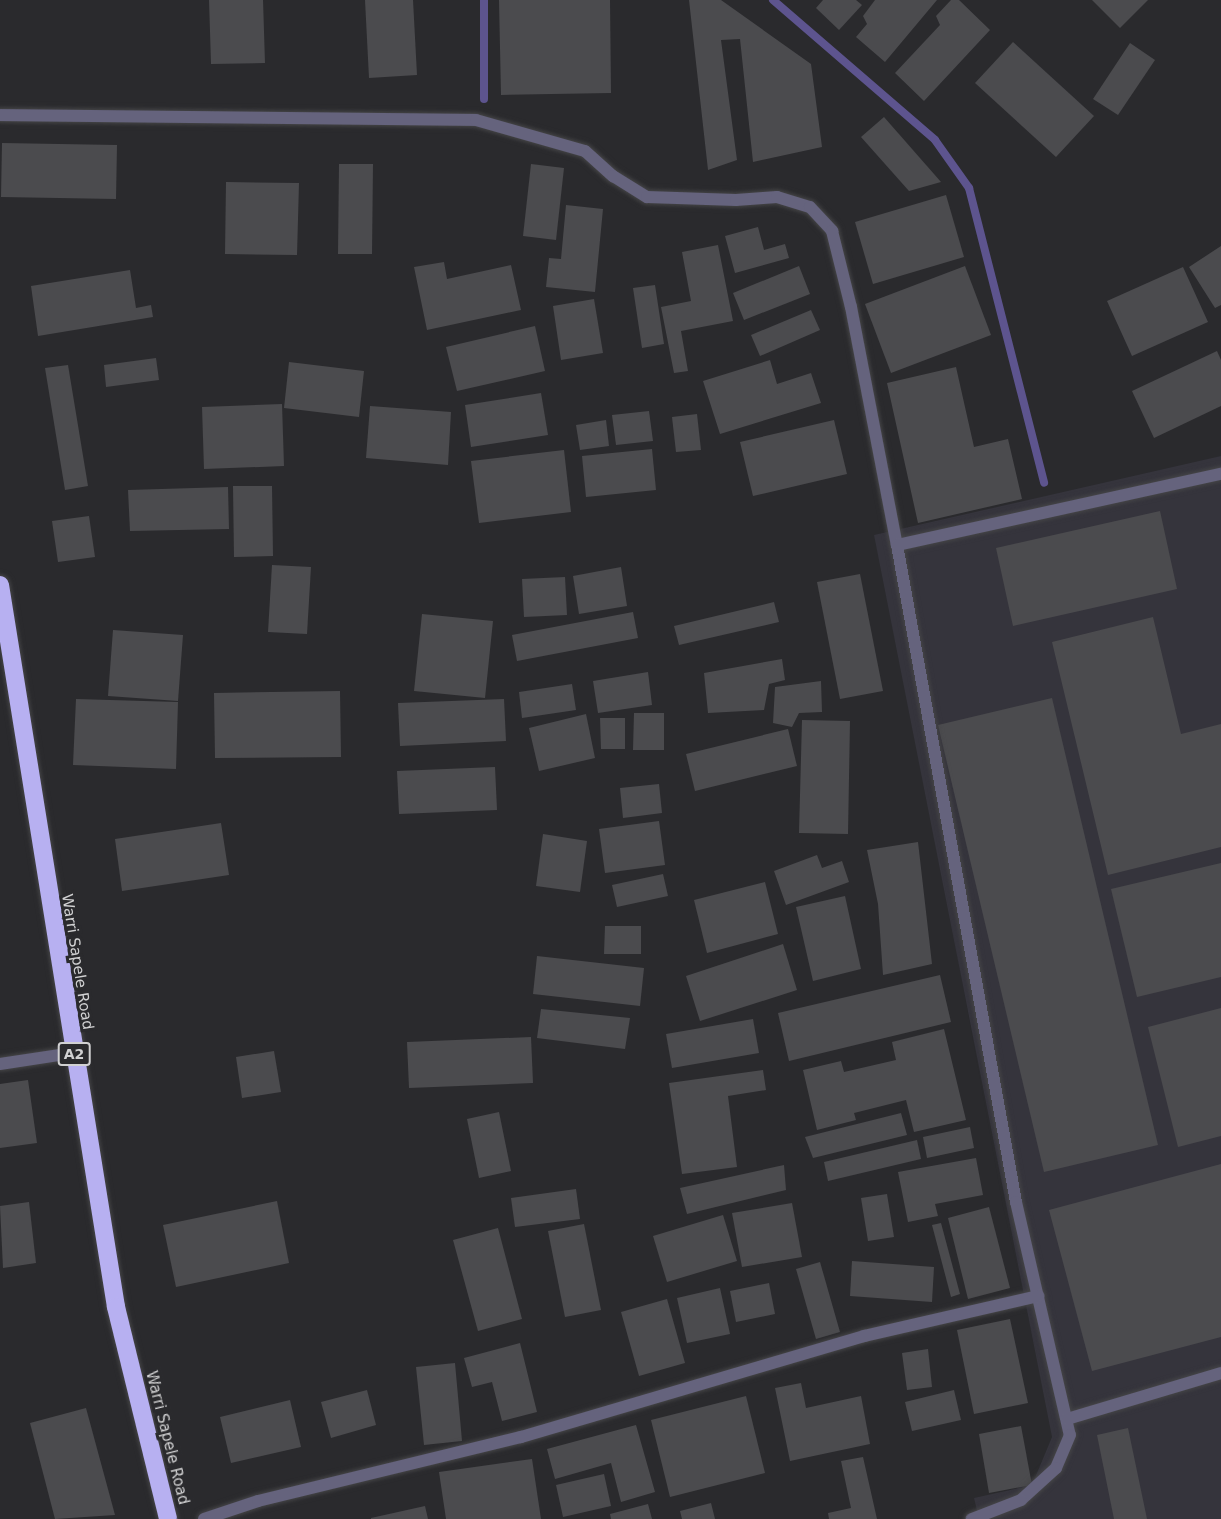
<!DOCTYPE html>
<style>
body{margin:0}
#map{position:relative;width:1221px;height:1519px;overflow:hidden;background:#2a2a2d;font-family:"DejaVu Sans",sans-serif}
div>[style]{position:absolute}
.built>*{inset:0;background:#35343c}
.stream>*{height:8px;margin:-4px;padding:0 4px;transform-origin:4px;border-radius:4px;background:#5d548e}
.building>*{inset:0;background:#4b4b4e}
.roads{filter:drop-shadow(0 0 2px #454547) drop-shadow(0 0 2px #454547)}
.street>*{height:12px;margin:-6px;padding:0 6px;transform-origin:6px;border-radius:6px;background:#65637d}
.highway>*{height:18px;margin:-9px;padding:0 9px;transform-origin:9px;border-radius:9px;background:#b7b0f1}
span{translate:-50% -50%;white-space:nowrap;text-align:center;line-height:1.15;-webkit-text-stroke:6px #2a2a2d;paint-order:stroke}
.shield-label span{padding:2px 4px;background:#2a2a2d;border:2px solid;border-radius:4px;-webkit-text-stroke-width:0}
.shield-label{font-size:14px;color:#d1d1d2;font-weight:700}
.street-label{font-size:15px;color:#d1d1d2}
</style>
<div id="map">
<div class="built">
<div style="clip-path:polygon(1221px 456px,1221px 1519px,979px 1519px,974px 1498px,1032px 1485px,1052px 1437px,874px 535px)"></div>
</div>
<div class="stream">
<div style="left:484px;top:0;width:99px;rotate:90deg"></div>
<div style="left:773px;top:0;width:214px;rotate:40.8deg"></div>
<div style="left:935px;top:140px;width:59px;rotate:54.7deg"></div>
<div style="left:969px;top:188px;width:304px;rotate:75.7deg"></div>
</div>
<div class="building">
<div style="clip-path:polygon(209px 0,263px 0,265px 63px,211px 64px)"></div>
<div style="clip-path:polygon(365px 0,413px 0,417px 75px,369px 78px)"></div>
<div style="clip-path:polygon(499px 0,610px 0,611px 93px,501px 95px)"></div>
<div style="clip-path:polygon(689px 0,721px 0,811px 64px,822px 147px,753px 162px,740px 39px,721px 40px,737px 160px,708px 170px)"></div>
<div style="clip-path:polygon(823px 0,856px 0,862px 5px,839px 30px,816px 8px)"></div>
<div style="clip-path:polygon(875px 0,937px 0,885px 62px,856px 37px,867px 24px,863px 16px)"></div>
<div style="clip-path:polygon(951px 0,959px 0,990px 30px,924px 101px,895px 73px,940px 25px,936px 16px)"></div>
<div style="clip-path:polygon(1092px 0,1148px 0,1120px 28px)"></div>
<div style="clip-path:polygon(1013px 42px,1094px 116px,1056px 157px,975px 83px)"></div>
<div style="clip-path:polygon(1130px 43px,1155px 60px,1118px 115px,1093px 99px)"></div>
<div style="clip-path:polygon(884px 117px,941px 182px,909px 191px,861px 137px)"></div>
<div style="clip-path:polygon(2px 143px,117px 145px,116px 199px,1px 197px)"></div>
<div style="clip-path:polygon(339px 164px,373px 164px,372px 254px,338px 254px)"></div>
<div style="clip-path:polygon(531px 164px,564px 168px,556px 240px,523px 236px)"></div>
<div style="clip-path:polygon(226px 182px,299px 183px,297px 255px,225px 254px)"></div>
<div style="clip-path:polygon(946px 195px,964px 257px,873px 284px,855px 222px)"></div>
<div style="clip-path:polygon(566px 205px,603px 209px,595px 292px,546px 287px,549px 258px,561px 259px)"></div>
<div style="clip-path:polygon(758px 227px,764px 250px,785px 244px,789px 258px,735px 273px,725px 236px)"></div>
<div style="clip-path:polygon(718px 245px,733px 321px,681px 331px,688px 371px,674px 373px,661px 307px,691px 301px,682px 252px)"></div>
<div style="clip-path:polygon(1221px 246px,1221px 305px,1215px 308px,1189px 267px)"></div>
<div style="clip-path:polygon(444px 262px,447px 279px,511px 265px,521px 310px,427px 330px,414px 267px)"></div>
<div style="clip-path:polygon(799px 266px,810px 294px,744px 320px,733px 293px)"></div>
<div style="clip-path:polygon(965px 266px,991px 335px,891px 373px,865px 304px)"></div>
<div style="clip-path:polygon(1183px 267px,1208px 322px,1132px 356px,1107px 301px)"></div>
<div style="clip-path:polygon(130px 270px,136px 308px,151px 305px,153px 317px,38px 336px,31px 286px)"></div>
<div style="clip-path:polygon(655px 285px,664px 344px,642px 348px,633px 288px)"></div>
<div style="clip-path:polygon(594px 299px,603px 353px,561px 360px,553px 306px)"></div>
<div style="clip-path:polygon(811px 310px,820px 330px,760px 356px,751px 335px)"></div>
<div style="clip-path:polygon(535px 326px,545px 371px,457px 391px,446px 347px)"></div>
<div style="clip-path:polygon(1217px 351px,1221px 360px,1221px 406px,1154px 438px,1132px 391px)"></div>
<div style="clip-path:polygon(156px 358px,159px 380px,106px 387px,104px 365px)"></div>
<div style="clip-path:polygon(770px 360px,777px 384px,811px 373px,821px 403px,720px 434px,703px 381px)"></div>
<div style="clip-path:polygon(289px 362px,364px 371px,359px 417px,284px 408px)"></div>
<div style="clip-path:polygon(68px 365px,88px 486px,65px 490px,45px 368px)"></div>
<div style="clip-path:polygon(956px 367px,974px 447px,1008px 439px,1022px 499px,918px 523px,887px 383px)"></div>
<div style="clip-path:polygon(541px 393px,548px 435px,471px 447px,465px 405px)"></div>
<div style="clip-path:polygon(282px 404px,284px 466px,204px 469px,202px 407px)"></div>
<div style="clip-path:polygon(370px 406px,451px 412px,448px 465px,366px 458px)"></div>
<div style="clip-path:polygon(649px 411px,653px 441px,616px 445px,612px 415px)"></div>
<div style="clip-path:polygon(697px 414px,701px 450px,676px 452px,672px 417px)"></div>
<div style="clip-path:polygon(606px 420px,609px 446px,580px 450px,576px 425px)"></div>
<div style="clip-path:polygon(834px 420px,847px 474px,753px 496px,740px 442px)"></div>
<div style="clip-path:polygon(652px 449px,656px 490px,586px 497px,582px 456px)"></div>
<div style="clip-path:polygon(564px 450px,571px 512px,479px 523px,471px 461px)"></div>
<div style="clip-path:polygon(233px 486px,272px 486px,273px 556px,234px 557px)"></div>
<div style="clip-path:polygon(228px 487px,229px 529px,130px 531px,128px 490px)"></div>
<div style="clip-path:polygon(1160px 511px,1177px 589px,1013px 626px,996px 548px)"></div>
<div style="clip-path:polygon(89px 516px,95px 557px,58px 562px,52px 521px)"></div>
<div style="clip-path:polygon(272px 565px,311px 567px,307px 634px,268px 632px)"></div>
<div style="clip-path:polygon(621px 567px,627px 606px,579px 614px,573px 576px)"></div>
<div style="clip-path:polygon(860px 574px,883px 691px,840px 699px,817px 582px)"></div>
<div style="clip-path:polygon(565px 577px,567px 615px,524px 617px,522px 579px)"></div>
<div style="clip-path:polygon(774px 602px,779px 622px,679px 645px,674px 626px)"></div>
<div style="clip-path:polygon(633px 612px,638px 638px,517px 661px,512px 635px)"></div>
<div style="clip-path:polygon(422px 614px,493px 621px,485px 698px,414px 691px)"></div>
<div style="clip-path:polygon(1153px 617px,1181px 734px,1221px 724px,1221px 847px,1108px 875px,1052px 642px)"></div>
<div style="clip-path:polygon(113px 630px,183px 635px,178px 701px,108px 696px)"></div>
<div style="clip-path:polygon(782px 659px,785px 680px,769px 684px,764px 710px,708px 713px,704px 673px)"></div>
<div style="clip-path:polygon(648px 672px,652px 705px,598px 713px,593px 681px)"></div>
<div style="clip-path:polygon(821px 681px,822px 712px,799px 713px,792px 727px,773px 723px,775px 687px)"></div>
<div style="clip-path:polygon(572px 684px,576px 710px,522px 718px,519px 692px)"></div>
<div style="clip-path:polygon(340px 691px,341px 757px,215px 758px,214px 693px)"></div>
<div style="clip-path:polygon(1052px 698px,1158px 1145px,1044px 1172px,938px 725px)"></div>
<div style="clip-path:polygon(76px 699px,178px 702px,176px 769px,73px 765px)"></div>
<div style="clip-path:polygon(504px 699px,506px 741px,400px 746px,398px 703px)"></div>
<div style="clip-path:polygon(634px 713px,664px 713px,664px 750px,633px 750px)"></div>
<div style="clip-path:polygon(586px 714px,595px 758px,539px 771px,529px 728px)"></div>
<div style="clip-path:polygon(600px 718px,625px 718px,625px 749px,601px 749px)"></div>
<div style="clip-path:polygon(802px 720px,850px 721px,848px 834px,799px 833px)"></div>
<div style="clip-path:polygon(788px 729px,797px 766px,695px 791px,686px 754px)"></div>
<div style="clip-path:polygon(495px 767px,497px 810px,399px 814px,397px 771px)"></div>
<div style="clip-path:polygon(659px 784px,662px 813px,623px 818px,620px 788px)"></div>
<div style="clip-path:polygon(659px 821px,665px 865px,605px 873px,599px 829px)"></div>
<div style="clip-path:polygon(221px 823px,229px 875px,122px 891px,115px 839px)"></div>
<div style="clip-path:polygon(543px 834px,587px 841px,580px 892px,536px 886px)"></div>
<div style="clip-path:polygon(918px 842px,932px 964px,883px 975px,878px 904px,867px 850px)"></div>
<div style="clip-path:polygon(817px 855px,822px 868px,842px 861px,849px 882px,786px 905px,774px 871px)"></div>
<div style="clip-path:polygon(1221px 863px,1221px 977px,1137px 997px,1111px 889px)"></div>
<div style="clip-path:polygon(663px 874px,668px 896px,617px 907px,612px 885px)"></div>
<div style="clip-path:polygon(765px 882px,778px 934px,707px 953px,694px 900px)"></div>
<div style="clip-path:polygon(845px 896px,861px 969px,813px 981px,796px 907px)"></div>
<div style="clip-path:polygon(605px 926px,641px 926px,641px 954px,604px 954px)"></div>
<div style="clip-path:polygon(783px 944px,797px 990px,700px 1021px,686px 976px)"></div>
<div style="clip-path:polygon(537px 956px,644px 968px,640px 1006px,533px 994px)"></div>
<div style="clip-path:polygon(940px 975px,951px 1022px,789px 1061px,778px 1013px)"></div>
<div style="clip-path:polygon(1221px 1008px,1221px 1136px,1178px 1147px,1148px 1027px)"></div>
<div style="clip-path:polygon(541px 1009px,630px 1018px,625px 1049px,537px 1038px)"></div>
<div style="clip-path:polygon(753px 1019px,759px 1053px,672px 1068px,666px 1034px)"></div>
<div style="clip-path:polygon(944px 1029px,966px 1120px,914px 1132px,906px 1100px,854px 1113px,856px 1120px,817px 1130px,803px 1070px,841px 1061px,844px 1072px,896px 1060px,892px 1042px)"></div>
<div style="clip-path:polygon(531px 1037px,533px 1083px,409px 1088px,407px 1042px)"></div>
<div style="clip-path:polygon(274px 1051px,281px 1092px,242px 1098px,236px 1057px)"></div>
<div style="clip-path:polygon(763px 1070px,766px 1090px,728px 1096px,737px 1167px,682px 1174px,669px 1083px)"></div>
<div style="clip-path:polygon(28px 1080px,37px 1143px,0 1148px,0 1084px)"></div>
<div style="clip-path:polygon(499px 1112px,511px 1171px,479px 1178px,467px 1119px)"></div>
<div style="clip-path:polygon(901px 1113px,907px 1135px,813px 1158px,805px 1137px)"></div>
<div style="clip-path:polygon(970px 1127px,974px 1148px,927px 1158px,923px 1137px)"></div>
<div style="clip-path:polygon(917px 1140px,921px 1159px,828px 1181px,824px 1162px)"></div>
<div style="clip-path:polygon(976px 1158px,983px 1195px,935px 1204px,938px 1216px,908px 1222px,898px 1172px)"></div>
<div style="clip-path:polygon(1221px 1164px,1221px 1337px,1092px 1371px,1049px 1210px)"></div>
<div style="clip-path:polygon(784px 1165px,786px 1190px,687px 1214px,680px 1188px)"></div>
<div style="clip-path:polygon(576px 1189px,580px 1219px,515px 1227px,511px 1198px)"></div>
<div style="clip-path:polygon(887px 1194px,894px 1237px,868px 1241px,861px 1198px)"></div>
<div style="clip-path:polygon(277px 1201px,289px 1263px,176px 1287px,163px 1225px)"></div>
<div style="clip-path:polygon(29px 1202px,36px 1263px,3px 1268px,0 1206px)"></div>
<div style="clip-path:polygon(792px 1203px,802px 1257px,742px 1267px,732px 1213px)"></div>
<div style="clip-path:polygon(989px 1207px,1010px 1288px,968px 1299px,948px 1218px)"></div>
<div style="clip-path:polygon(723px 1215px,737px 1261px,667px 1282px,653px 1236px)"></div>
<div style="clip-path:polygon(941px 1223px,960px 1294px,951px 1297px,932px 1225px)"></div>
<div style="clip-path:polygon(584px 1224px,601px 1310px,565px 1317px,548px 1231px)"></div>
<div style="clip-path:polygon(498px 1228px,522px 1319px,478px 1331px,453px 1240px)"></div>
<div style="clip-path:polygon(852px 1261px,934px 1267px,932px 1302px,850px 1296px)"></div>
<div style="clip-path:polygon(820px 1262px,840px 1332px,816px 1339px,796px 1269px)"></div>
<div style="clip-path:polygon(769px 1283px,775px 1314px,736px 1322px,730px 1291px)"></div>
<div style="clip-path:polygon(720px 1288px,730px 1334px,687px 1343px,677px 1298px)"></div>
<div style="clip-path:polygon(667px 1299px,685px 1363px,639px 1376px,621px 1312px)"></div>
<div style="clip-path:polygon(1010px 1319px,1028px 1403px,974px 1414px,957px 1330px)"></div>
<div style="clip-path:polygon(520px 1343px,537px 1412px,502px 1421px,492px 1382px,472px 1387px,464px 1358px)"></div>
<div style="clip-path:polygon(928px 1349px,932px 1387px,907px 1390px,902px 1353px)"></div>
<div style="clip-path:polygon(455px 1363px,462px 1441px,424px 1445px,416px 1367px)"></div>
<div style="clip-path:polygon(801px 1383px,806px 1408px,861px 1396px,870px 1444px,790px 1461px,775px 1388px)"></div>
<div style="clip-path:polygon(367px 1390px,376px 1425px,331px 1438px,321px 1402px)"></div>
<div style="clip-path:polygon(954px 1390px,961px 1420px,912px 1431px,905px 1402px)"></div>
<div style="clip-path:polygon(746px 1396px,765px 1473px,670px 1497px,651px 1420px)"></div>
<div style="clip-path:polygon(290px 1400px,301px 1447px,231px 1463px,220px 1417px)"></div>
<div style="clip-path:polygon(86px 1408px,115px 1515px,55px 1519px,30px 1423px)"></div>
<div style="clip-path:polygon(636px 1425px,655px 1492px,621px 1502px,611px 1463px,555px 1479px,547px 1449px)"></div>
<div style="clip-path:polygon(1021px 1426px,1032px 1485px,989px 1493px,979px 1434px)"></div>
<div style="clip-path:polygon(1128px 1428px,1147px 1519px,1114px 1519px,1097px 1435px)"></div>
<div style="clip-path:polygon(863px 1457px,877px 1519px,829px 1519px,828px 1513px,851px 1508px,841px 1461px)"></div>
<div style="clip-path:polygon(532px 1459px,541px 1519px,446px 1519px,439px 1472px)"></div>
<div style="clip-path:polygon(604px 1474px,611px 1506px,563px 1517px,556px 1485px)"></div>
<div style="clip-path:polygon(711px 1503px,715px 1519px,682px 1519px,680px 1511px)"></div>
<div style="clip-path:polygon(648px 1504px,652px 1519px,611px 1519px,610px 1514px)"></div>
<div style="clip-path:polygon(425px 1506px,428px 1519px,371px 1519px,371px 1518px)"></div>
</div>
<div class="roads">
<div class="street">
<div style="left:0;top:115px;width:476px;rotate:0.6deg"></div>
<div style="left:476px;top:120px;width:113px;rotate:15.9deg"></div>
<div style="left:585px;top:151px;width:38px;rotate:42deg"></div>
<div style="left:613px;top:176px;width:40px;rotate:32deg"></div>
<div style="left:647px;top:197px;width:89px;rotate:1.9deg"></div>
<div style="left:736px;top:200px;width:41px;rotate:-4.2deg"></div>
<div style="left:777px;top:197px;width:34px;rotate:17deg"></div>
<div style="left:810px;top:207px;width:33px;rotate:47deg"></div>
<div style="left:832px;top:231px;width:78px;rotate:76deg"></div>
<div style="left:851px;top:307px;width:242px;rotate:79.1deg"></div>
<div style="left:897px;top:545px;width:668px;rotate:79.73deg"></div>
<div style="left:1016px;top:1202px;width:239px;rotate:77deg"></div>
<div style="left:1070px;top:1435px;width:36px;rotate:113deg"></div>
<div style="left:1056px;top:1468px;width:47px;rotate:137.6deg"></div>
<div style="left:1021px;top:1500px;width:53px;rotate:158.8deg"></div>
<div style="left:897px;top:545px;width:332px;rotate:-12.4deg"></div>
<div style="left:0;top:1064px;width:74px;rotate:-8.6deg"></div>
<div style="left:1067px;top:1419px;width:161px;rotate:-16.6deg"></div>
<div style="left:204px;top:1519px;width:57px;rotate:-18.4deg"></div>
<div style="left:258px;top:1501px;width:271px;rotate:-13.7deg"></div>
<div style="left:521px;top:1437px;width:358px;rotate:-16.4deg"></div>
<div style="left:864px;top:1336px;width:179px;rotate:-12.9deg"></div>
</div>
<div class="highway">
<div style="left:0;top:585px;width:731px;rotate:80.87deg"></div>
<div style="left:116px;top:1307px;width:218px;rotate:76.2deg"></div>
</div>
</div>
<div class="shield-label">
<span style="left:74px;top:1054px">A2</span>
</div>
<div class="street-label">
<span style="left:77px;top:962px;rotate:81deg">Warri Sapele Road</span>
<span style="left:167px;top:1438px;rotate:76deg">Warri Sapele Road</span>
</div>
</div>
